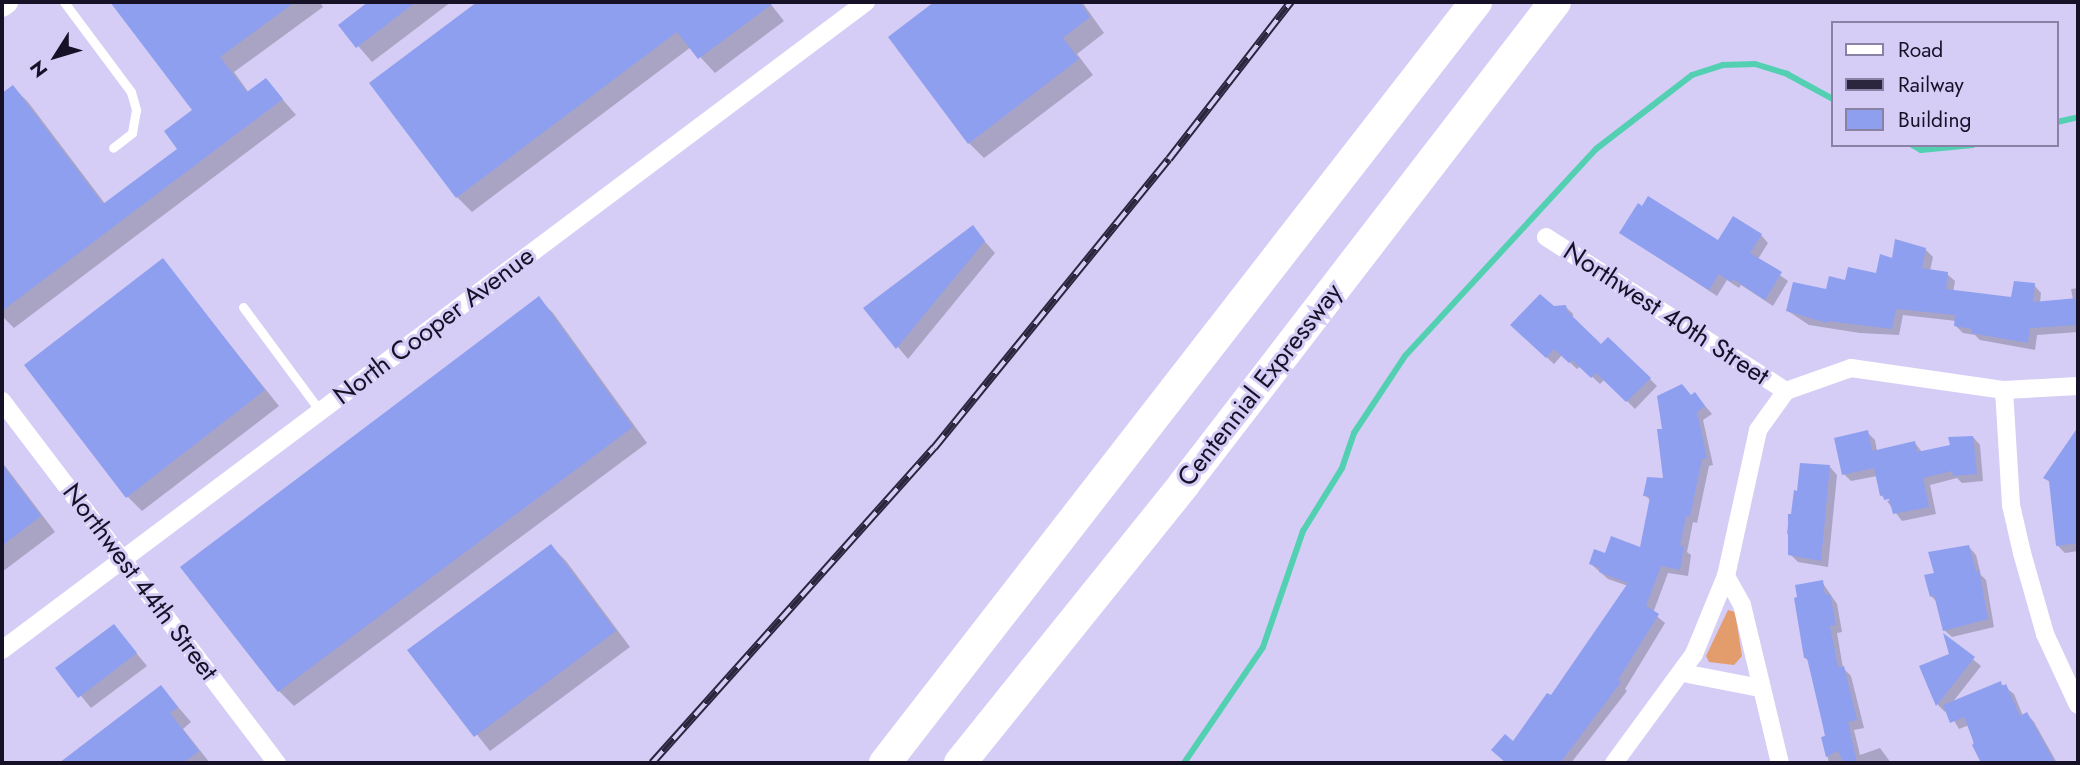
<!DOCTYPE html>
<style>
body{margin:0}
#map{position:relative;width:2080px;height:765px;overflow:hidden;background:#d5cdf6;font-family:Jost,sans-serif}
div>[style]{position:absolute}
.green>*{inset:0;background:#e39c6c}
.shadow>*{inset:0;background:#0003}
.stream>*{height:6px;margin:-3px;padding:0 3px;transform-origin:3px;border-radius:3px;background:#53d0b2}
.building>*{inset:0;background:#8e9ff0}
.service>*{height:9px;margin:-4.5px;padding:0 4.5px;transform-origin:4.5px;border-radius:4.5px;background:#fff}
.minor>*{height:18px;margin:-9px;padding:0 9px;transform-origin:9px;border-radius:9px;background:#fff}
.secondary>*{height:24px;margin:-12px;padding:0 12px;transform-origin:12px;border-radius:12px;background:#fff}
.motorway>*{height:32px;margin:-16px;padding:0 16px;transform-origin:16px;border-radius:16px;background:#fff}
.rail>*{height:8px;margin-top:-4px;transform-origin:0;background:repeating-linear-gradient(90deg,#d5cdf6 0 16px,#2b253e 0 32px);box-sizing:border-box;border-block:2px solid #2b253e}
span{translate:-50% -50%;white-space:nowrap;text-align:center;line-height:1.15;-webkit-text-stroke:6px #d5cdf6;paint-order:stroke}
.street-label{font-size:26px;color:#171128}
.frame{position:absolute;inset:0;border:4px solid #171128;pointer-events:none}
.legend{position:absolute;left:1831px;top:21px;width:228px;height:126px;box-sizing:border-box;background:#d5cdf6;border:2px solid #8982a4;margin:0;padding:9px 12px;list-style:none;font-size:21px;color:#171128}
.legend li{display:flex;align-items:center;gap:14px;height:35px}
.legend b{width:35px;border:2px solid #8982a4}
.north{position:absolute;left:21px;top:21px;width:70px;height:70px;-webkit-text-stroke:5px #d5cdf6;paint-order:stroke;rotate:233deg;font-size:19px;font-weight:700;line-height:28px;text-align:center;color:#171128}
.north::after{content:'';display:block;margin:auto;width:24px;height:32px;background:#171128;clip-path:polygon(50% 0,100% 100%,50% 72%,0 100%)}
</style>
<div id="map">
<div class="green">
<div style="clip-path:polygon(1728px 610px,1735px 612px,1742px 656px,1734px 665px,1709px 662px,1706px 656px)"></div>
</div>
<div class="shadow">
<div style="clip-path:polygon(112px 2px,320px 2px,323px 7px,234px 72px,249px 93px,266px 80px,296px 115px,14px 328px,2px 316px,2px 96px,13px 87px,28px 102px,106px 205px,180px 149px,194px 111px)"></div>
<div style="clip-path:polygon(371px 2px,451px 2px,372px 62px,340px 25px)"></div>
<div style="clip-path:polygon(480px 2px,769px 2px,784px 21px,715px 73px,691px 47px,472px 212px,457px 197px,372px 84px)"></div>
<div style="clip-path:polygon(937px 2px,1082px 2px,1104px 33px,1077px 54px,1093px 75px,984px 158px,969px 143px,890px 37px)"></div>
<div style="clip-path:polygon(972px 227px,995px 253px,908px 359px,866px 309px)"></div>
<div style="clip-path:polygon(1621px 233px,1719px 242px,1761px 235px,1768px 243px,1758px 259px,1788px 281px,1773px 306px,1741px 285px,1739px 288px,1727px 280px,1717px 296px)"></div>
<div style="clip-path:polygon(1925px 249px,1933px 257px,1930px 271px,1947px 274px,1955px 281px,1953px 292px,2013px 299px,2034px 285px,2041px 293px,2040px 303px,2073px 300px,2071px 289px,2078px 288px,2078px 332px,2037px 335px,2035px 350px,1980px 340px,1975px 335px,1963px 333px,1956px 326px,1956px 321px,1903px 315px,1899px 335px,1860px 333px,1809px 325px,1788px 311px,1847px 282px,1877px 275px,1893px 260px)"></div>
<div style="clip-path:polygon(163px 261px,279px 406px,142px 511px,127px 496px)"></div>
<div style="clip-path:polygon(538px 298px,553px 313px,647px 443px,294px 706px,279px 691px)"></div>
<div style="clip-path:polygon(1565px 306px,1573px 314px,1573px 320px,1601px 347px,1609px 339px,1657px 386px,1635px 409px,1605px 379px,1600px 384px,1581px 366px,1577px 369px,1562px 355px,1554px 364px,1520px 333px,1553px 308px)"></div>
<div style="clip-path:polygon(1695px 394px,1712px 414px,1703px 420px,1713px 465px,1709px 466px,1697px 523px,1693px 522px,1687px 552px,1691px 555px,1688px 576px,1668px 573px,1653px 613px,1665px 623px,1625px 689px,1627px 691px,1571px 763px,1503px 763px,1513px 743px,1551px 698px,1628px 586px,1608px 579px,1591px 564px,1606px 555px,1641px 549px,1651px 501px,1645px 495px,1665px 480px,1664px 430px)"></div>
<div style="clip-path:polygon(1867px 432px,1875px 440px,1877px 451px,1915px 443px,1922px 452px,1952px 446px,1973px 437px,1980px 445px,1983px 481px,1962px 483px,1957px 478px,1930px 485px,1936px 514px,1902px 521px,1887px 501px,1898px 499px,1885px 499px,1881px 495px,1877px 476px,1851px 481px,1844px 474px)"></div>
<div style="clip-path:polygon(2078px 438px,2078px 551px,2065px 553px,2058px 546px,2051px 483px,2045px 478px)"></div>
<div style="clip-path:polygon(2px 462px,55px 532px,2px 572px)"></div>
<div style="clip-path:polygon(1830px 467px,1837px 475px,1828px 567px,1798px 562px,1790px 554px,1791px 541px,1787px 533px,1789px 516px,1792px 516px)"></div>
<div style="clip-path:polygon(551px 546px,566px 561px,630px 647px,490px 751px,410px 650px)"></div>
<div style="clip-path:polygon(1969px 547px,1976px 555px,1981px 575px,1986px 580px,1994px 627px,1952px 637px,1944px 630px,1937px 602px,1931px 596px,1936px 574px)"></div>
<div style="clip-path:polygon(1822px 582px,1837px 604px,1842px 632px,1837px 633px,1843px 668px,1851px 676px,1864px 728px,1854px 730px,1860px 755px,1880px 748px,1891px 763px,1829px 763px,1823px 738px,1827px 737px,1810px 662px,1805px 658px)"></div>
<div style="clip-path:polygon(114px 626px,147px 666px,91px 708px,58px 668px)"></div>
<div style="clip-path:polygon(1946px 637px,1981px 666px,1952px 703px,2000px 683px,2014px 694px,2023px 716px,2027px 714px,2034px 722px,2057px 763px,1985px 763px,1974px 745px,1969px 725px,1959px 729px,1947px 709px,1945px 712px,1938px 705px,1922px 667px,1951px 655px)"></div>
<div style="clip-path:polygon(161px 687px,191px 722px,183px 729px,210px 763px,61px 763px)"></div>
</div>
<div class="stream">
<div style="left:2057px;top:122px;width:22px;rotate:-13deg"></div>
<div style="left:1912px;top:145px;width:10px;rotate:29deg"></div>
<div style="left:1921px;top:150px;width:52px;rotate:-5.5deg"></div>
<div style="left:1184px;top:763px;width:140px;rotate:-55.7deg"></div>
<div style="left:1263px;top:647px;width:123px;rotate:-71deg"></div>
<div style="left:1303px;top:531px;width:74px;rotate:-58.2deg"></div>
<div style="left:1342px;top:468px;width:37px;rotate:-71deg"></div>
<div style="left:1354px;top:433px;width:92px;rotate:-56.5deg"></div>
<div style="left:1405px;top:356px;width:282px;rotate:-47.3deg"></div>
<div style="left:1596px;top:149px;width:121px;rotate:-37.6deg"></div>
<div style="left:1692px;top:75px;width:33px;rotate:-18deg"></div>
<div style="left:1723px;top:65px;width:32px;rotate:-2deg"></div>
<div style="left:1755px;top:64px;width:34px;rotate:17deg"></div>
<div style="left:1787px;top:74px;width:52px;rotate:28.5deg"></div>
</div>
<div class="building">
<div style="clip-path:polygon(110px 2px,295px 2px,220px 57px,247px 92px,266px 78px,283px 99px,2px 311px,2px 93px,13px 85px,103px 204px,177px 149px,164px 131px,192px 110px)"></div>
<div style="clip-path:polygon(368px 2px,416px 2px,356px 48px,338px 25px)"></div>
<div style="clip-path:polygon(477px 2px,775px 2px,698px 59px,677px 32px,456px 198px,369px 83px)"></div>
<div style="clip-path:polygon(934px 2px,1080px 2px,1090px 17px,1063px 38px,1079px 59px,968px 144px,888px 37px)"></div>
<div style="clip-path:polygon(1648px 196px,1718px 240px,1733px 216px,1762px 234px,1750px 253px,1782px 272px,1765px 300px,1733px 279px,1731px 282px,1719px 274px,1709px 290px,1619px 233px,1638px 203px,1642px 206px)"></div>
<div style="clip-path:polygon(973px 225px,985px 241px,896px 349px,863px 308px)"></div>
<div style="clip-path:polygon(1895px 239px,1926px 248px,1922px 268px,1948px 272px,1946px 289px,2011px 297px,2014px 281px,2035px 283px,2033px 302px,2078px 298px,2078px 325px,2030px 328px,2028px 343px,1971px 333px,1972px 329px,1954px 326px,1955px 315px,1896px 309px,1892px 329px,1827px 321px,1827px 323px,1786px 311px,1793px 282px,1826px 289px,1829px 276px,1845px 280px,1848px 267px,1876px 273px,1880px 254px,1892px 258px)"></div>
<div style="clip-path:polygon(163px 258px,265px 390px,126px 498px,24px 365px)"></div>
<div style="clip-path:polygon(1540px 294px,1554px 306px,1566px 305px,1567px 311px,1601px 344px,1608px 337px,1651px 378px,1626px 402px,1596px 373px,1591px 378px,1572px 360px,1569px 363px,1554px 349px,1546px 358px,1510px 325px)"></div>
<div style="clip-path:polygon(539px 296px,633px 427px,278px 692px,180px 567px)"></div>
<div style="clip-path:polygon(1682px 384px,1691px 395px,1695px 392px,1705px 406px,1697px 412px,1707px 458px,1702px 459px,1690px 517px,1686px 516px,1680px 545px,1684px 546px,1680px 570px,1661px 566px,1646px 606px,1659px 614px,1618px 680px,1621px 682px,1560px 763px,1506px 763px,1491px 750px,1505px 734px,1513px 741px,1547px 693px,1551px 695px,1628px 583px,1599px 572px,1600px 568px,1589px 564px,1594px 549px,1605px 553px,1611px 536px,1640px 547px,1650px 497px,1643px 496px,1647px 477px,1663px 478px,1657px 429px,1662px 429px,1657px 396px)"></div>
<div style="clip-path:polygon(2078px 427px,2078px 543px,2056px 546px,2049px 481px,2043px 478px)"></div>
<div style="clip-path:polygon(1868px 430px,1872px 451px,1915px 441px,1917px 452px,1950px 445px,1948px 437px,1973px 436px,1977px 474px,1953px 476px,1952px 471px,1923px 478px,1929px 507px,1893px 514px,1889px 499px,1884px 500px,1883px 495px,1880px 496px,1874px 468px,1842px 475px,1834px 438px)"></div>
<div style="clip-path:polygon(1800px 463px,1830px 465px,1821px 561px,1788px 555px,1788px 514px,1791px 514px,1794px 490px,1797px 491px)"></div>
<div style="clip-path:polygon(2px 464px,41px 516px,2px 546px)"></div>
<div style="clip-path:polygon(551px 544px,616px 631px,474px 737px,407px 650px)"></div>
<div style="clip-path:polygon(1969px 545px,1976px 572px,1979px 570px,1988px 619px,1943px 631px,1934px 595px,1930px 597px,1924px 575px,1934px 573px,1928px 552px)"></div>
<div style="clip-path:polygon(1823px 580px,1825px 595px,1830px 594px,1836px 625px,1830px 626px,1838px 667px,1844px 666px,1857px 720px,1848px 722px,1857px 763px,1844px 763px,1838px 751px,1826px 757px,1821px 737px,1825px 736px,1822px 722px,1807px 658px,1804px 658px,1794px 598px,1797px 597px,1795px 585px)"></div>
<div style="clip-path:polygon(114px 624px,137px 653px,78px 698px,55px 668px)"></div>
<div style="clip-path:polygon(1943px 633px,1975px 657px,1936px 706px,1919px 666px,1949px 654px)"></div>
<div style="clip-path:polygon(2001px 681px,2002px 686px,2006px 684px,2020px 716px,2027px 712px,2055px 763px,1981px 763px,1972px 745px,1974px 743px,1964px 717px,1950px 723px,1943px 705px)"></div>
<div style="clip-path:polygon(161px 685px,178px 707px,170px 713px,199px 751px,183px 763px,59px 763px)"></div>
</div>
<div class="service">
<div style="left:64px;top:2px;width:112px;rotate:53.3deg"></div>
<div style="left:131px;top:92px;width:19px;rotate:74deg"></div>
<div style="left:136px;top:110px;width:23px;rotate:100deg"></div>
<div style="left:132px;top:133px;width:24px;rotate:142deg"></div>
<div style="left:243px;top:307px;width:129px;rotate:53.5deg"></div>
</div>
<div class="minor">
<div style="left:1546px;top:237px;width:285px;rotate:32.7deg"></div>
<div style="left:2004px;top:390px;width:115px;rotate:86.5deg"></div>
<div style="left:2011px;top:505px;width:49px;rotate:77.1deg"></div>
<div style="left:2022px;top:553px;width:84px;rotate:74.1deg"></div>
<div style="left:2045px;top:634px;width:78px;rotate:65.1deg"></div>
<div style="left:2px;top:401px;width:455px;rotate:52.8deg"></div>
<div style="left:1726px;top:576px;width:33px;rotate:61deg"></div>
<div style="left:1742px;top:605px;width:163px;rotate:76.5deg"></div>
<div style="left:2px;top:650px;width:1080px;rotate:-36.87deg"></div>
<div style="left:1683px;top:673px;width:78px;rotate:11deg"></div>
<div style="left:1614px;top:763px;width:135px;rotate:-53.7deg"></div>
<div style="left:1694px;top:654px;width:84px;rotate:-67.7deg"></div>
<div style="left:1726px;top:576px;width:149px;rotate:-77.6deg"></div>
<div style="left:1758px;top:430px;width:48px;rotate:-54.3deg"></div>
<div style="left:1786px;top:391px;width:69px;rotate:-19.5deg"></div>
<div style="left:1851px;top:368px;width:155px;rotate:8.2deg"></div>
<div style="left:2004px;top:390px;width:74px;rotate:-3.1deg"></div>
</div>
<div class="secondary">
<div style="left:2px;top:5px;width:5px;rotate:-37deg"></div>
</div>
<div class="motorway">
<div style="left:885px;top:763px;width:964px;rotate:-52.17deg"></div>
<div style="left:960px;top:763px;width:358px;rotate:-51.2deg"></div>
<div style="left:1184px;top:484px;width:608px;rotate:-52.41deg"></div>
</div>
<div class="rail">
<div style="left:652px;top:763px;width:423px;rotate:-48.2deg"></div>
<div style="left:934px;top:448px;width:372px;rotate:-50.9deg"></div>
<div style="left:1169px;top:159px;width:199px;rotate:-52.2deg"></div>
</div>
<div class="street-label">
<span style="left:1666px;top:314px;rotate:33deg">Northwest 40th Street</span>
<span style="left:434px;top:326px;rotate:-37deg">North Cooper Avenue</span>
<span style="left:1260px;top:385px;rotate:-52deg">Centennial Expressway</span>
<span style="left:140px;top:582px;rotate:53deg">Northwest 44th Street</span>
</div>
<div class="frame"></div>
<ul class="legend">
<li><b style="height:9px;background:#fff"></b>Road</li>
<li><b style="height:9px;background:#2b253e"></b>Railway</li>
<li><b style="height:19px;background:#8e9ff0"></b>Building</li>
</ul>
<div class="north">N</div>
</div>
